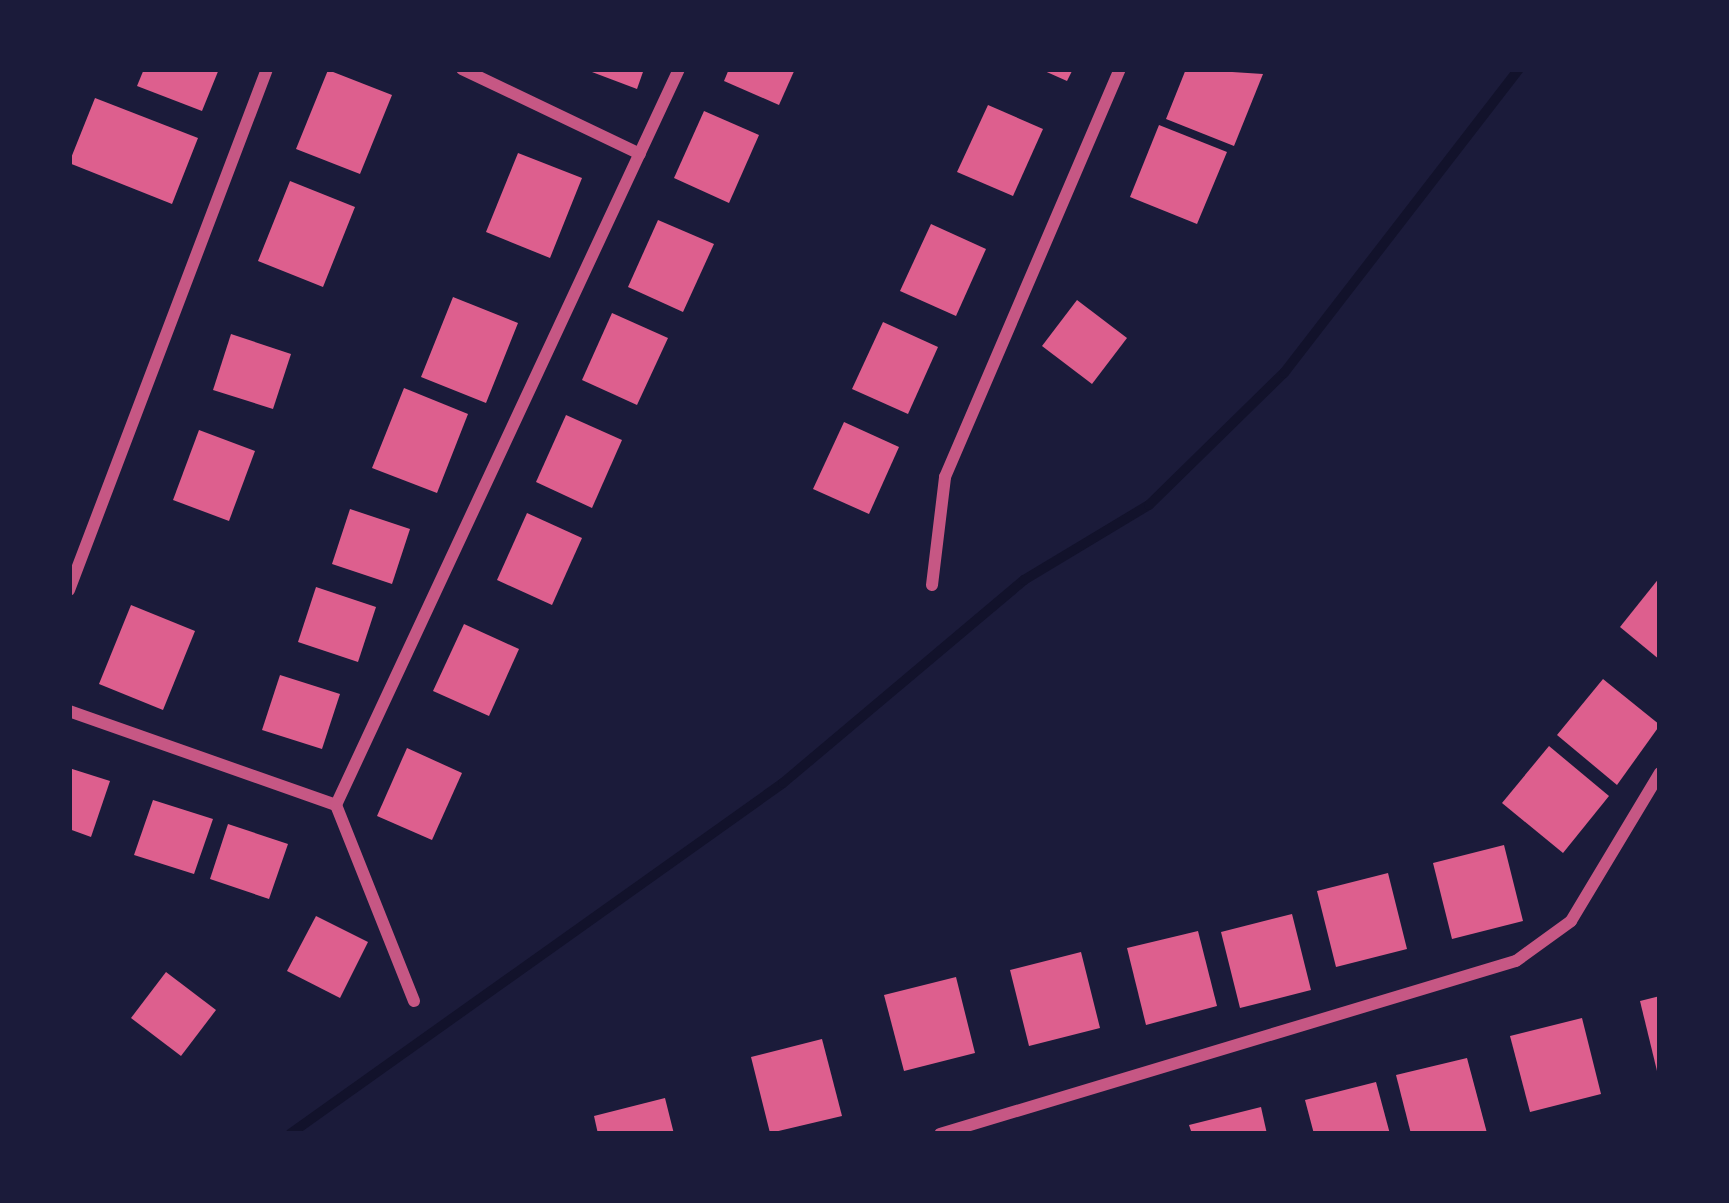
<!DOCTYPE html>
<style>
body{margin:0}
#map{position:relative;width:1729px;height:1203px;overflow:hidden;background:#1b1b3a;font-family:Inter,sans-serif}
div>[style]{position:absolute}
.stream>*{height:10px;margin:-5px;padding:0 5px;transform-origin:5px;border-radius:5px;background:#12122b}
.building>*{inset:0;background:#dd5f8e}
.minor>*{height:12px;margin:-6px;padding:0 6px;transform-origin:6px;border-radius:6px;background:#c65784}
span{translate:-50% -50%;white-space:nowrap;text-align:center;line-height:1.15;-webkit-text-stroke:12px #1b1b3a;paint-order:stroke}
.frame{position:absolute;inset:0;border:72px solid #1b1b3a;pointer-events:none}
</style>
<div id="map">
<div class="stream">
<div style="left:290px;top:1134px;width:605px;rotate:-35.45deg"></div>
<div style="left:783px;top:783px;width:315px;rotate:-40.1deg"></div>
<div style="left:1024px;top:580px;width:146px;rotate:-31deg"></div>
<div style="left:1149px;top:505px;width:189px;rotate:-44.4deg"></div>
<div style="left:1284px;top:373px;width:384px;rotate:-52.3deg"></div>
</div>
<div class="building">
<div style="clip-path:polygon(144px 69px,219px 69px,202px 111px,137px 86px)"></div>
<div style="clip-path:polygon(584px 69px,644px 69px,637px 89px)"></div>
<div style="clip-path:polygon(729px 69px,795px 69px,779px 105px,724px 81px)"></div>
<div style="clip-path:polygon(1040px 69px,1073px 69px,1067px 81px)"></div>
<div style="clip-path:polygon(1186px 69px,1263px 74px,1234px 146px,1166px 119px)"></div>
<div style="clip-path:polygon(328px 70px,392px 95px,360px 174px,296px 149px)"></div>
<div style="clip-path:polygon(95px 98px,198px 138px,172px 204px,69px 163px)"></div>
<div style="clip-path:polygon(988px 105px,1043px 129px,1013px 196px,957px 172px)"></div>
<div style="clip-path:polygon(704px 111px,759px 135px,729px 203px,674px 178px)"></div>
<div style="clip-path:polygon(1159px 125px,1227px 152px,1197px 224px,1130px 197px)"></div>
<div style="clip-path:polygon(518px 153px,582px 178px,550px 258px,486px 232px)"></div>
<div style="clip-path:polygon(290px 181px,355px 207px,323px 287px,258px 261px)"></div>
<div style="clip-path:polygon(658px 220px,714px 244px,683px 312px,628px 287px)"></div>
<div style="clip-path:polygon(931px 224px,986px 249px,956px 316px,900px 291px)"></div>
<div style="clip-path:polygon(453px 297px,518px 323px,486px 403px,421px 377px)"></div>
<div style="clip-path:polygon(1077px 300px,1127px 338px,1092px 384px,1042px 346px)"></div>
<div style="clip-path:polygon(612px 313px,668px 338px,637px 405px,582px 380px)"></div>
<div style="clip-path:polygon(883px 322px,938px 347px,908px 414px,852px 389px)"></div>
<div style="clip-path:polygon(231px 334px,291px 354px,273px 409px,213px 390px)"></div>
<div style="clip-path:polygon(404px 388px,468px 414px,437px 493px,372px 468px)"></div>
<div style="clip-path:polygon(566px 415px,622px 440px,592px 508px,536px 482px)"></div>
<div style="clip-path:polygon(844px 422px,899px 447px,869px 514px,813px 489px)"></div>
<div style="clip-path:polygon(199px 430px,255px 451px,229px 521px,173px 500px)"></div>
<div style="clip-path:polygon(350px 509px,410px 529px,392px 584px,332px 564px)"></div>
<div style="clip-path:polygon(527px 513px,582px 538px,552px 605px,497px 580px)"></div>
<div style="clip-path:polygon(1660px 577px,1660px 660px,1620px 627px)"></div>
<div style="clip-path:polygon(316px 587px,376px 607px,358px 662px,298px 642px)"></div>
<div style="clip-path:polygon(131px 605px,195px 631px,163px 710px,99px 684px)"></div>
<div style="clip-path:polygon(464px 624px,519px 649px,489px 716px,433px 691px)"></div>
<div style="clip-path:polygon(280px 675px,340px 694px,322px 749px,262px 730px)"></div>
<div style="clip-path:polygon(1603px 679px,1660px 725px,1617px 785px,1557px 735px)"></div>
<div style="clip-path:polygon(1549px 746px,1609px 796px,1563px 853px,1502px 803px)"></div>
<div style="clip-path:polygon(407px 748px,462px 773px,432px 840px,377px 816px)"></div>
<div style="clip-path:polygon(69px 768px,110px 781px,91px 837px,69px 829px)"></div>
<div style="clip-path:polygon(153px 800px,213px 819px,194px 874px,134px 855px)"></div>
<div style="clip-path:polygon(228px 824px,288px 844px,269px 899px,210px 879px)"></div>
<div style="clip-path:polygon(1504px 845px,1523px 921px,1452px 939px,1433px 863px)"></div>
<div style="clip-path:polygon(1388px 873px,1407px 949px,1336px 967px,1317px 891px)"></div>
<div style="clip-path:polygon(1292px 914px,1311px 990px,1240px 1008px,1221px 932px)"></div>
<div style="clip-path:polygon(316px 916px,368px 942px,340px 998px,287px 971px)"></div>
<div style="clip-path:polygon(1198px 931px,1217px 1006px,1146px 1025px,1127px 948px)"></div>
<div style="clip-path:polygon(1081px 952px,1100px 1028px,1029px 1046px,1010px 970px)"></div>
<div style="clip-path:polygon(166px 972px,216px 1010px,181px 1056px,131px 1018px)"></div>
<div style="clip-path:polygon(956px 977px,975px 1053px,904px 1071px,884px 995px)"></div>
<div style="clip-path:polygon(1660px 996px,1660px 1075px,1658px 1075px,1640px 1001px)"></div>
<div style="clip-path:polygon(1582px 1018px,1601px 1094px,1530px 1112px,1510px 1036px)"></div>
<div style="clip-path:polygon(822px 1039px,842px 1116px,770px 1133px,751px 1057px)"></div>
<div style="clip-path:polygon(1467px 1058px,1487px 1133px,1411px 1134px,1396px 1075px)"></div>
<div style="clip-path:polygon(1376px 1082px,1390px 1134px,1314px 1134px,1305px 1100px)"></div>
<div style="clip-path:polygon(665px 1098px,674px 1134px,598px 1134px,594px 1116px)"></div>
<div style="clip-path:polygon(1261px 1107px,1267px 1134px,1192px 1134px,1189px 1125px)"></div>
</div>
<div class="minor">
<div style="left:462px;top:69px;width:197px;rotate:25.5deg"></div>
<div style="left:932px;top:585px;width:109px;rotate:-83.1deg"></div>
<div style="left:945px;top:477px;width:444px;rotate:-66.8deg"></div>
<div style="left:69px;top:590px;width:557px;rotate:-69.19deg"></div>
<div style="left:69px;top:711px;width:283px;rotate:19.4deg"></div>
<div style="left:336px;top:805px;width:211px;rotate:68.3deg"></div>
<div style="left:336px;top:805px;width:812px;rotate:-65.01deg"></div>
<div style="left:940px;top:1134px;width:601px;rotate:-16.72deg"></div>
<div style="left:1516px;top:961px;width:68px;rotate:-36deg"></div>
<div style="left:1571px;top:921px;width:173px;rotate:-59deg"></div>
</div>
<div class="frame"></div>
</div>
